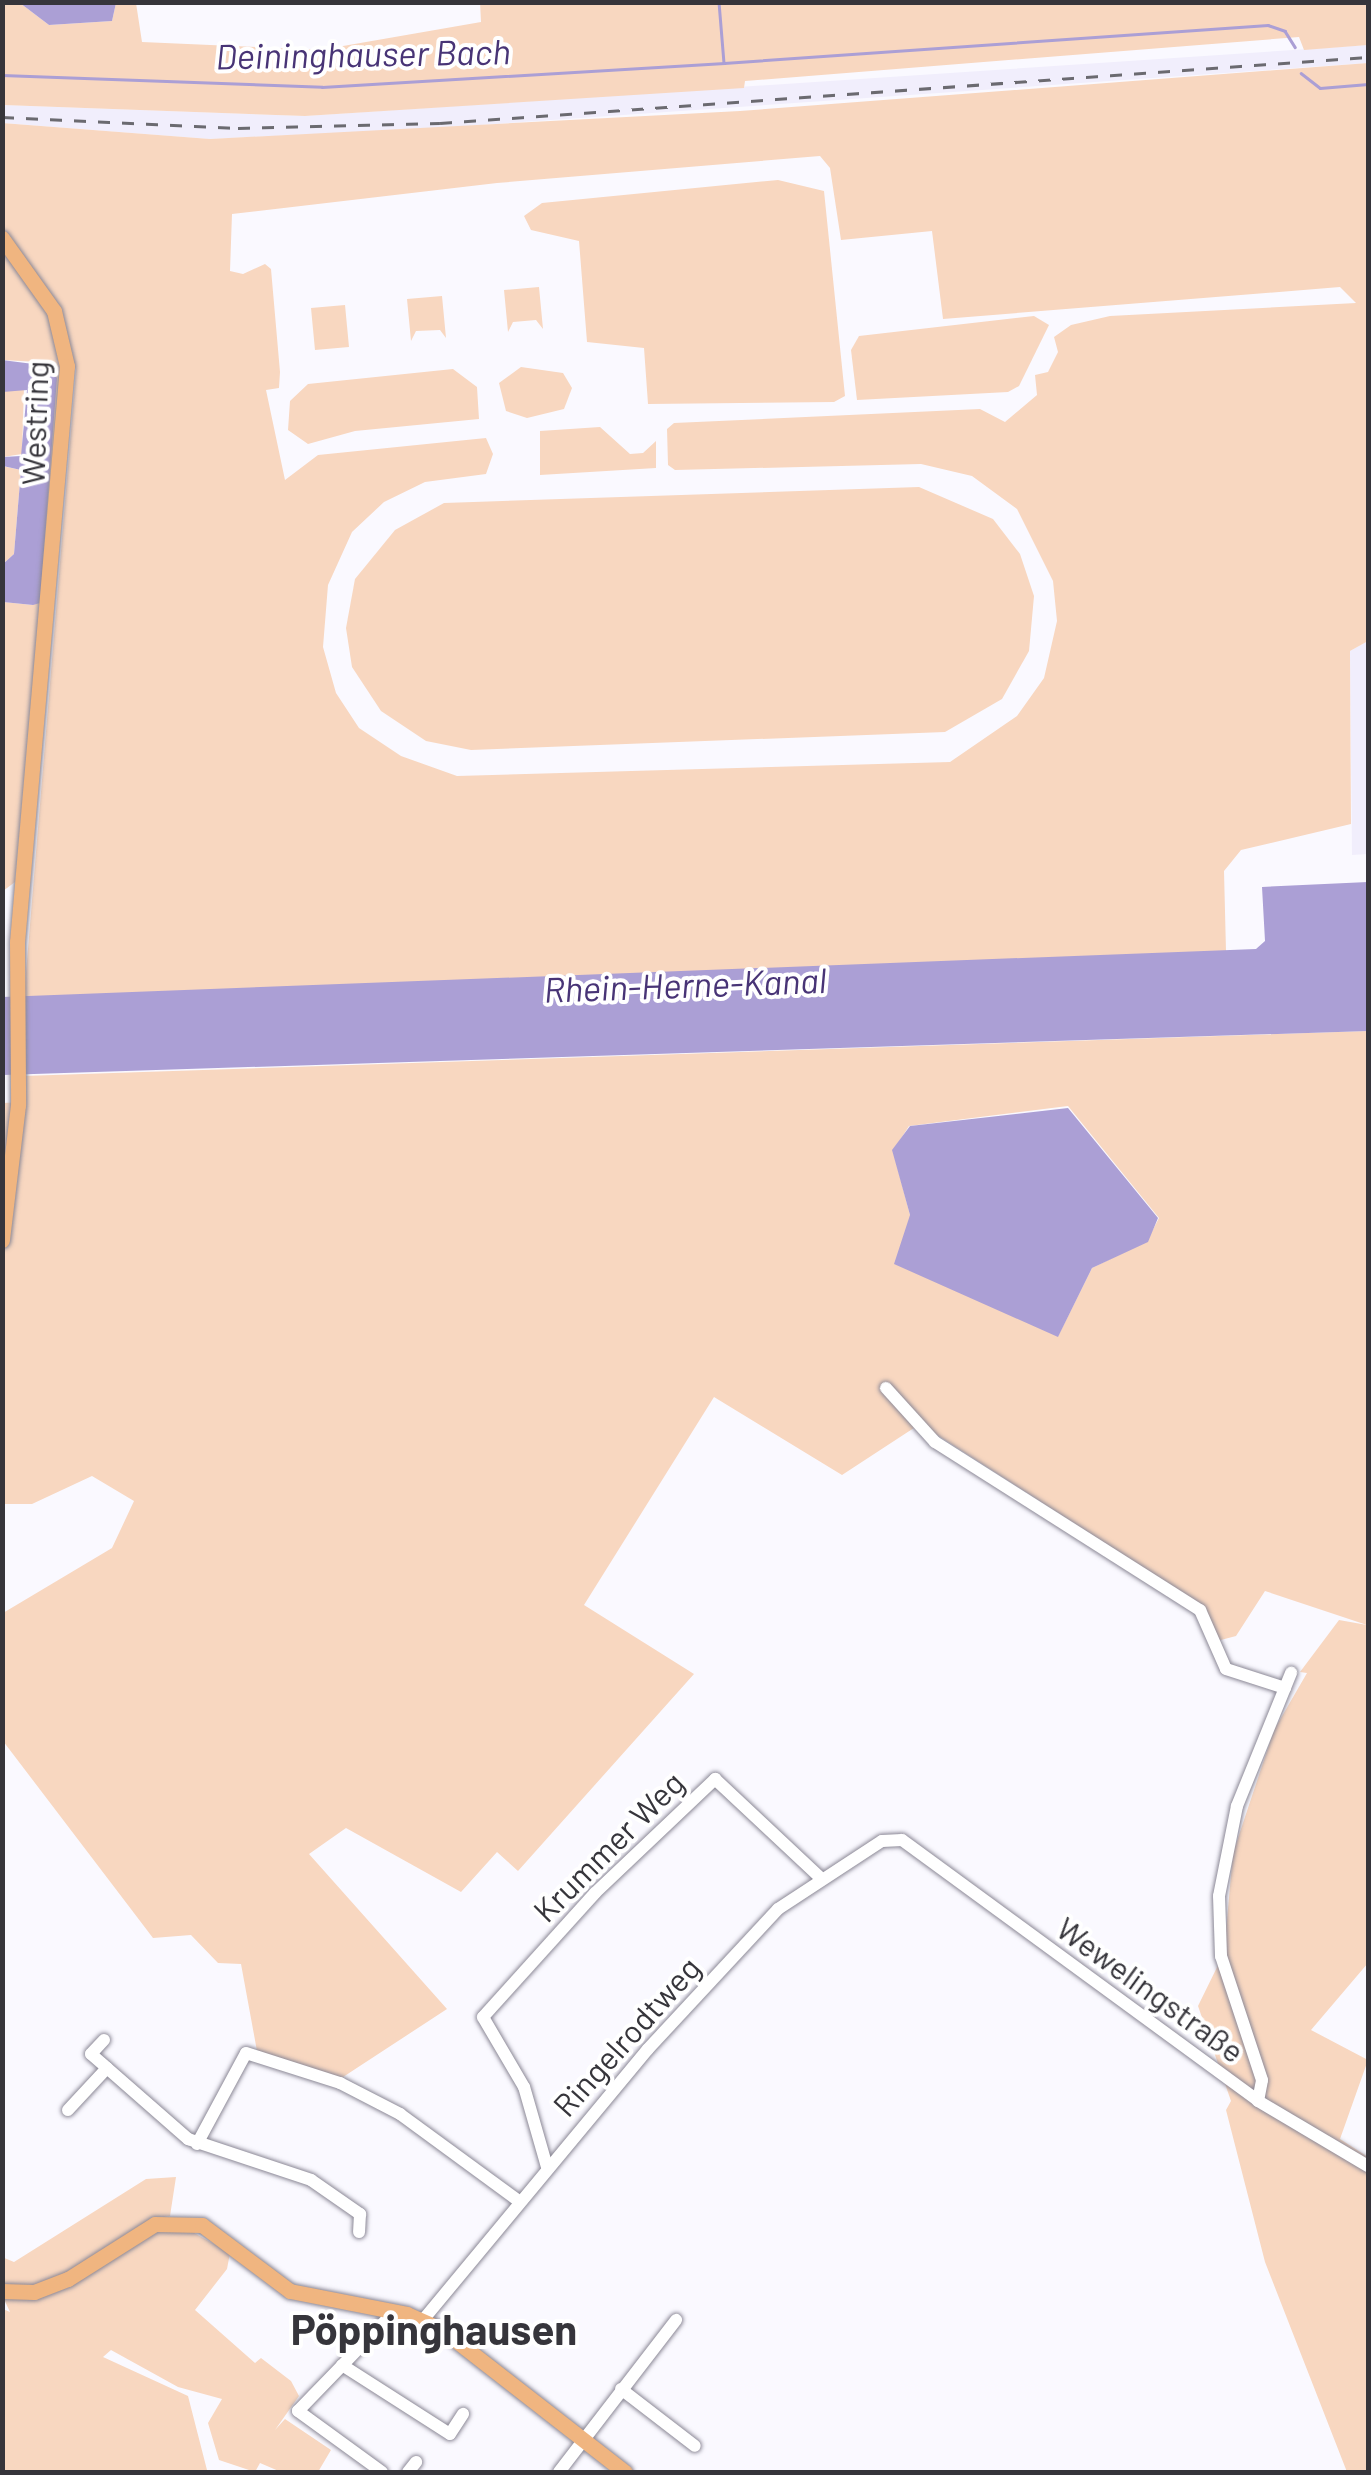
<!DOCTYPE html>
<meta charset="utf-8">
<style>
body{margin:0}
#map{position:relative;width:1371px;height:2475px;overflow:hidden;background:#faf9ff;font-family:Barlow,sans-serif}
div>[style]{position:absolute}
.built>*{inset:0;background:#f1eefc}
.green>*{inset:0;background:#f8d7c0}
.water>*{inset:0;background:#ab9fd5}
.stream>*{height:2.5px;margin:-1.25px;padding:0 1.25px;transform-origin:1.25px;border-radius:1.25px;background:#ab9fd5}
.roads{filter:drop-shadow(0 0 2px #8b8896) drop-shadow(0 0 2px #8b8896)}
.minor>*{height:12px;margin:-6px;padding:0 6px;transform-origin:6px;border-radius:6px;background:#fff}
.major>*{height:15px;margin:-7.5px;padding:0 7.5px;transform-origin:7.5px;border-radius:7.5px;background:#f0b580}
.rail>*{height:2.5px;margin-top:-1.25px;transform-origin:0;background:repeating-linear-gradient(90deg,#6b6a70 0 12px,transparent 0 24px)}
span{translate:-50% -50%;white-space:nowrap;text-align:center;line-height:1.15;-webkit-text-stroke:8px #fff;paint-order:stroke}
.street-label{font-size:32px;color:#36353b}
.water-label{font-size:35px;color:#483476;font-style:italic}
.district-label{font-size:42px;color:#36353b;font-weight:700}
.frame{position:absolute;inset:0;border:5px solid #36353b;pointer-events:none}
</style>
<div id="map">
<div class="built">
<div style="clip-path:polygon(1368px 45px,1368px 63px,423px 129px,210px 139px,3px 123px,2px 105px,305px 116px)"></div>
<div style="clip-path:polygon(1368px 641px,1368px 854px,1352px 855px,1350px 651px)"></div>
</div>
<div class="green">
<div style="clip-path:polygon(480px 2px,1368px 2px,1368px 45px,1304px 50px,1299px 37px,745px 81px,744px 88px,305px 116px,3px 105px,2px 3px,20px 3px,49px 25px,112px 21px,116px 3px,136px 3px,142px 42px,320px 50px,481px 22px)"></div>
<div style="clip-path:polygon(evenodd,1368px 63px,1368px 641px,1350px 651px,1351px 824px,1241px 850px,1224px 871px,1226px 951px,24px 997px,76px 370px,53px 298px,3px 229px,2px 123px,210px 139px,740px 111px,1368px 63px,820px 156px,830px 168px,841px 240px,932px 231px,943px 319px,1340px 287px,1356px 303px,1110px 316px,1071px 325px,1054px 337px,1058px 352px,1048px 372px,1035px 375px,1037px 395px,1005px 422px,980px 409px,674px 423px,667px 429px,668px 465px,675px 470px,921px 464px,972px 476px,1017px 509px,1053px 581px,1057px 621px,1044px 678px,1017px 716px,950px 762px,457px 776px,401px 756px,359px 728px,336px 693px,323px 647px,328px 585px,352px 532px,384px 502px,425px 482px,486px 474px,493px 454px,486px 438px,318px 455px,285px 480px,266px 390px,279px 388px,280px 372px,271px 269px,265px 264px,243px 274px,230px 271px,232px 214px,497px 183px,820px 156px)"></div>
<div style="clip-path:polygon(778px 180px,824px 191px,845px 396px,834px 402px,648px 404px,644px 348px,587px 342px,579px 241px,531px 230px,524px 216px,542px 203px)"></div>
<div style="clip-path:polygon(2px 247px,46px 306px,61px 366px,15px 882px,3px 891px,3px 602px,33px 605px,38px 362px,3px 360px)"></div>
<div style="clip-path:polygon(539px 287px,543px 329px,536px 320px,513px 322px,508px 332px,504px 290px)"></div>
<div style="clip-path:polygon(442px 296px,446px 338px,440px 330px,416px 331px,411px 341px,407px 299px)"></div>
<div style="clip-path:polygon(345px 305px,349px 347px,315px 350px,311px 308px)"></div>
<div style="clip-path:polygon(1034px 316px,1049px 325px,1019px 386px,1008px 392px,857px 400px,851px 350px,859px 336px)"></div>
<div style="clip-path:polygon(521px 367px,563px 373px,572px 388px,564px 409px,527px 418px,506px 411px,499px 383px)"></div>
<div style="clip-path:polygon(453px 369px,477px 387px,479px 419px,355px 431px,308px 444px,288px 430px,290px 401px,308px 384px)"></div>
<div style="clip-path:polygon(24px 386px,22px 454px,3px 457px,3px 392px)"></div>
<div style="clip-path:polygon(600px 427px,630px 454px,643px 453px,656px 441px,656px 468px,540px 475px,540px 431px)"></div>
<div style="clip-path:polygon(2px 466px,21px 470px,14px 554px,3px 564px)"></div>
<div style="clip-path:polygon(919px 487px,993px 519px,1020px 554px,1034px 596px,1029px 651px,1002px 699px,945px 732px,471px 750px,426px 741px,381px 711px,352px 667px,346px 628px,355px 579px,395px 530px,444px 503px)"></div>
<div style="clip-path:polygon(evenodd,1368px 1031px,1368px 1963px,1311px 2030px,1368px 2060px,1340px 2139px,1368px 2157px,1368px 2472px,1347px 2472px,1265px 2262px,1226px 2110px,1231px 2101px,1198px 2006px,1224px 1953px,1233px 1853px,1274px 1730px,1307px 1673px,1300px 1672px,1339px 1620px,1367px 1625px,1265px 1591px,1236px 1636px,1217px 1641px,1201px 1605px,920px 1424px,842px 1475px,714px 1397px,584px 1605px,694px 1674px,518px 1871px,497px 1852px,461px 1892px,346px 1828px,309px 1854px,447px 2009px,340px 2079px,257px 2051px,241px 1964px,218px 1963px,191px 1935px,153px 1938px,3px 1741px,3px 1613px,112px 1548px,134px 1501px,92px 1476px,32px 1504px,3px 1504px,3px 1103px,24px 1102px,23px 1076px,1368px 1031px,1068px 1106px,1159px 1218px,1147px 1241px,1092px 1268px,1058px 1336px,910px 1215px,893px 1151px,909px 1126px,1068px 1106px)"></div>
<div style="clip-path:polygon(176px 2177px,170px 2216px,153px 2219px,155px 2232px,187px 2229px,230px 2253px,227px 2269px,195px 2310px,255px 2363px,261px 2358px,291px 2381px,299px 2396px,275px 2430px,285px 2419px,331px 2450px,318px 2472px,281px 2472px,260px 2463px,255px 2472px,219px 2460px,208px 2423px,222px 2399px,178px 2387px,111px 2350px,103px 2357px,188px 2396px,207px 2470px,215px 2472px,3px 2472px,3px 2309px,10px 2312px,3px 2297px,2px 2257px,14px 2262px,146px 2179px)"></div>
</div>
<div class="water">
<div style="clip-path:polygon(20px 3px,116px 2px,116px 3px,112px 21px,49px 25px)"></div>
<div style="clip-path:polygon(2px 360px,49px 366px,57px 378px,40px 603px,33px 605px,3px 602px,3px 564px,14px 554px,21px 470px,3px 466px,3px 457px,21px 456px,27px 390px,3px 392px)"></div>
<div style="clip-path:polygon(1368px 882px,1368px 1031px,3px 1075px,2px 997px,1256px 949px,1265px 941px,1262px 887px)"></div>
<div style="clip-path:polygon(1068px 1108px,1158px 1218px,1148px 1242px,1092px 1268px,1058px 1337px,894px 1264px,910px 1215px,892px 1150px,910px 1126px)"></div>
</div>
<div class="stream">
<div style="left:719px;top:2px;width:61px;rotate:85.3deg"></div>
<div style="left:724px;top:63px;width:545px;rotate:-4deg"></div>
<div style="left:1268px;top:25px;width:18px;rotate:19deg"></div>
<div style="left:1285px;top:31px;width:19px;rotate:58deg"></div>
<div style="left:1301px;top:73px;width:24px;rotate:38deg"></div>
<div style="left:1320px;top:88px;width:48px;rotate:-4.8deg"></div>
<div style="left:2px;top:75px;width:320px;rotate:2.1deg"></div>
<div style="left:322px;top:87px;width:403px;rotate:-3.4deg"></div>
</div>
<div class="roads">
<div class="minor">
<div style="left:886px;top:1388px;width:73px;rotate:47.8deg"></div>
<div style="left:935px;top:1442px;width:314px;rotate:32.4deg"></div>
<div style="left:1200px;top:1610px;width:64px;rotate:66.2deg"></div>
<div style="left:1226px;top:1669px;width:62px;rotate:17.9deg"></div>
<div style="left:104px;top:2040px;width:19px;rotate:133deg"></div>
<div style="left:91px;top:2054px;width:21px;rotate:41deg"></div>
<div style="left:1258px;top:2101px;width:21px;rotate:-79deg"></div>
<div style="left:1262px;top:2080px;width:131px;rotate:-108.3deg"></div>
<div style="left:1221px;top:1956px;width:60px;rotate:-91.9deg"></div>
<div style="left:1219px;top:1896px;width:92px;rotate:-78.7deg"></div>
<div style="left:1237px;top:1806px;width:144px;rotate:-67.9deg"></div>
<div style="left:68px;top:2110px;width:57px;rotate:-47.1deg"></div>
<div style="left:107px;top:2068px;width:108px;rotate:41.2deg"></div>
<div style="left:188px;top:2139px;width:130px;rotate:18.4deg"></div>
<div style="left:311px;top:2180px;width:60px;rotate:34.8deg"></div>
<div style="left:360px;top:2214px;width:18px;rotate:93deg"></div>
<div style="left:197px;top:2144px;width:103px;rotate:-61.7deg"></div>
<div style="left:246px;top:2053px;width:99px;rotate:17.7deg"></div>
<div style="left:340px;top:2083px;width:68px;rotate:27.3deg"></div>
<div style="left:400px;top:2114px;width:147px;rotate:36.2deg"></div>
<div style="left:547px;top:2167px;width:83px;rotate:-106deg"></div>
<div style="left:524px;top:2087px;width:81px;rotate:-120.4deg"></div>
<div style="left:483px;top:2017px;width:167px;rotate:-47.9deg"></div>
<div style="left:595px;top:1893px;width:166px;rotate:-43.5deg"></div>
<div style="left:715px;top:1779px;width:146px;rotate:43.1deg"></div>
<div style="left:423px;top:2320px;width:352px;rotate:-50.3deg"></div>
<div style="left:648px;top:2049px;width:191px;rotate:-47.1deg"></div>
<div style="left:778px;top:1909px;width:124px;rotate:-33.2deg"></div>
<div style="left:882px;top:1841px;width:20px;rotate:-3deg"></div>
<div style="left:902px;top:1840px;width:441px;rotate:36.2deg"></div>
<div style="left:1258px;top:2101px;width:128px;rotate:30.6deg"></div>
<div style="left:342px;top:2365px;width:128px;rotate:32.6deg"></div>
<div style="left:450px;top:2434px;width:24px;rotate:-57deg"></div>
<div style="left:621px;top:2389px;width:93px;rotate:37.6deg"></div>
<div style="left:382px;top:2472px;width:104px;rotate:-144deg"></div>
<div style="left:298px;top:2411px;width:139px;rotate:-45.9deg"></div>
<div style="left:408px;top:2472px;width:13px;rotate:-51deg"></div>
<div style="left:559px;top:2472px;width:192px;rotate:-52.4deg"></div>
</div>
<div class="major">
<div style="left:2px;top:238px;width:90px;rotate:54.5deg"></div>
<div style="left:54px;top:311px;width:57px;rotate:76.7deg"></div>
<div style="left:67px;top:366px;width:578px;rotate:94.96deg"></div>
<div style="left:17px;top:942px;width:163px;rotate:89.6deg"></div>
<div style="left:18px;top:1105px;width:136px;rotate:96.8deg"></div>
<div style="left:2px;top:2291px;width:32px;rotate:2deg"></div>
<div style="left:34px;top:2292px;width:36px;rotate:-21deg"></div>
<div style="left:68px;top:2279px;width:103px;rotate:-32.3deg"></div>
<div style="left:155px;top:2224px;width:47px;rotate:1.2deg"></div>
<div style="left:202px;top:2225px;width:110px;rotate:36.9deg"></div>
<div style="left:290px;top:2291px;width:119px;rotate:11.1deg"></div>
<div style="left:407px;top:2314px;width:37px;rotate:24deg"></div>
<div style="left:441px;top:2329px;width:233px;rotate:37.9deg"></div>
</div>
</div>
<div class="rail">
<div style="left:2px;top:117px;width:236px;rotate:2.7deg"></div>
<div style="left:238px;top:128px;width:202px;rotate:-1.4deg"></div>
<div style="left:440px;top:123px;width:930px;rotate:-4.07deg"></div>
</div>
<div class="street-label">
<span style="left:34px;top:423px;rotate:-88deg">Westring</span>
<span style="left:608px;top:1846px;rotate:-45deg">Krummer Weg</span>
<span style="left:1151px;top:1989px;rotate:36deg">Wewelingstraße</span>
<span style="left:626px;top:2036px;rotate:-48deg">Ringelrodtweg</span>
</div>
<div class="water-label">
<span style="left:363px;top:53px;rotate:-1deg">Deininghauser Bach</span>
<span style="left:685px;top:984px;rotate:-2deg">Rhein-Herne-Kanal</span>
</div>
<div class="district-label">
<span style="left:434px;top:2328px">Pöppinghausen</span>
</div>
<div class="frame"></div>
</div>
